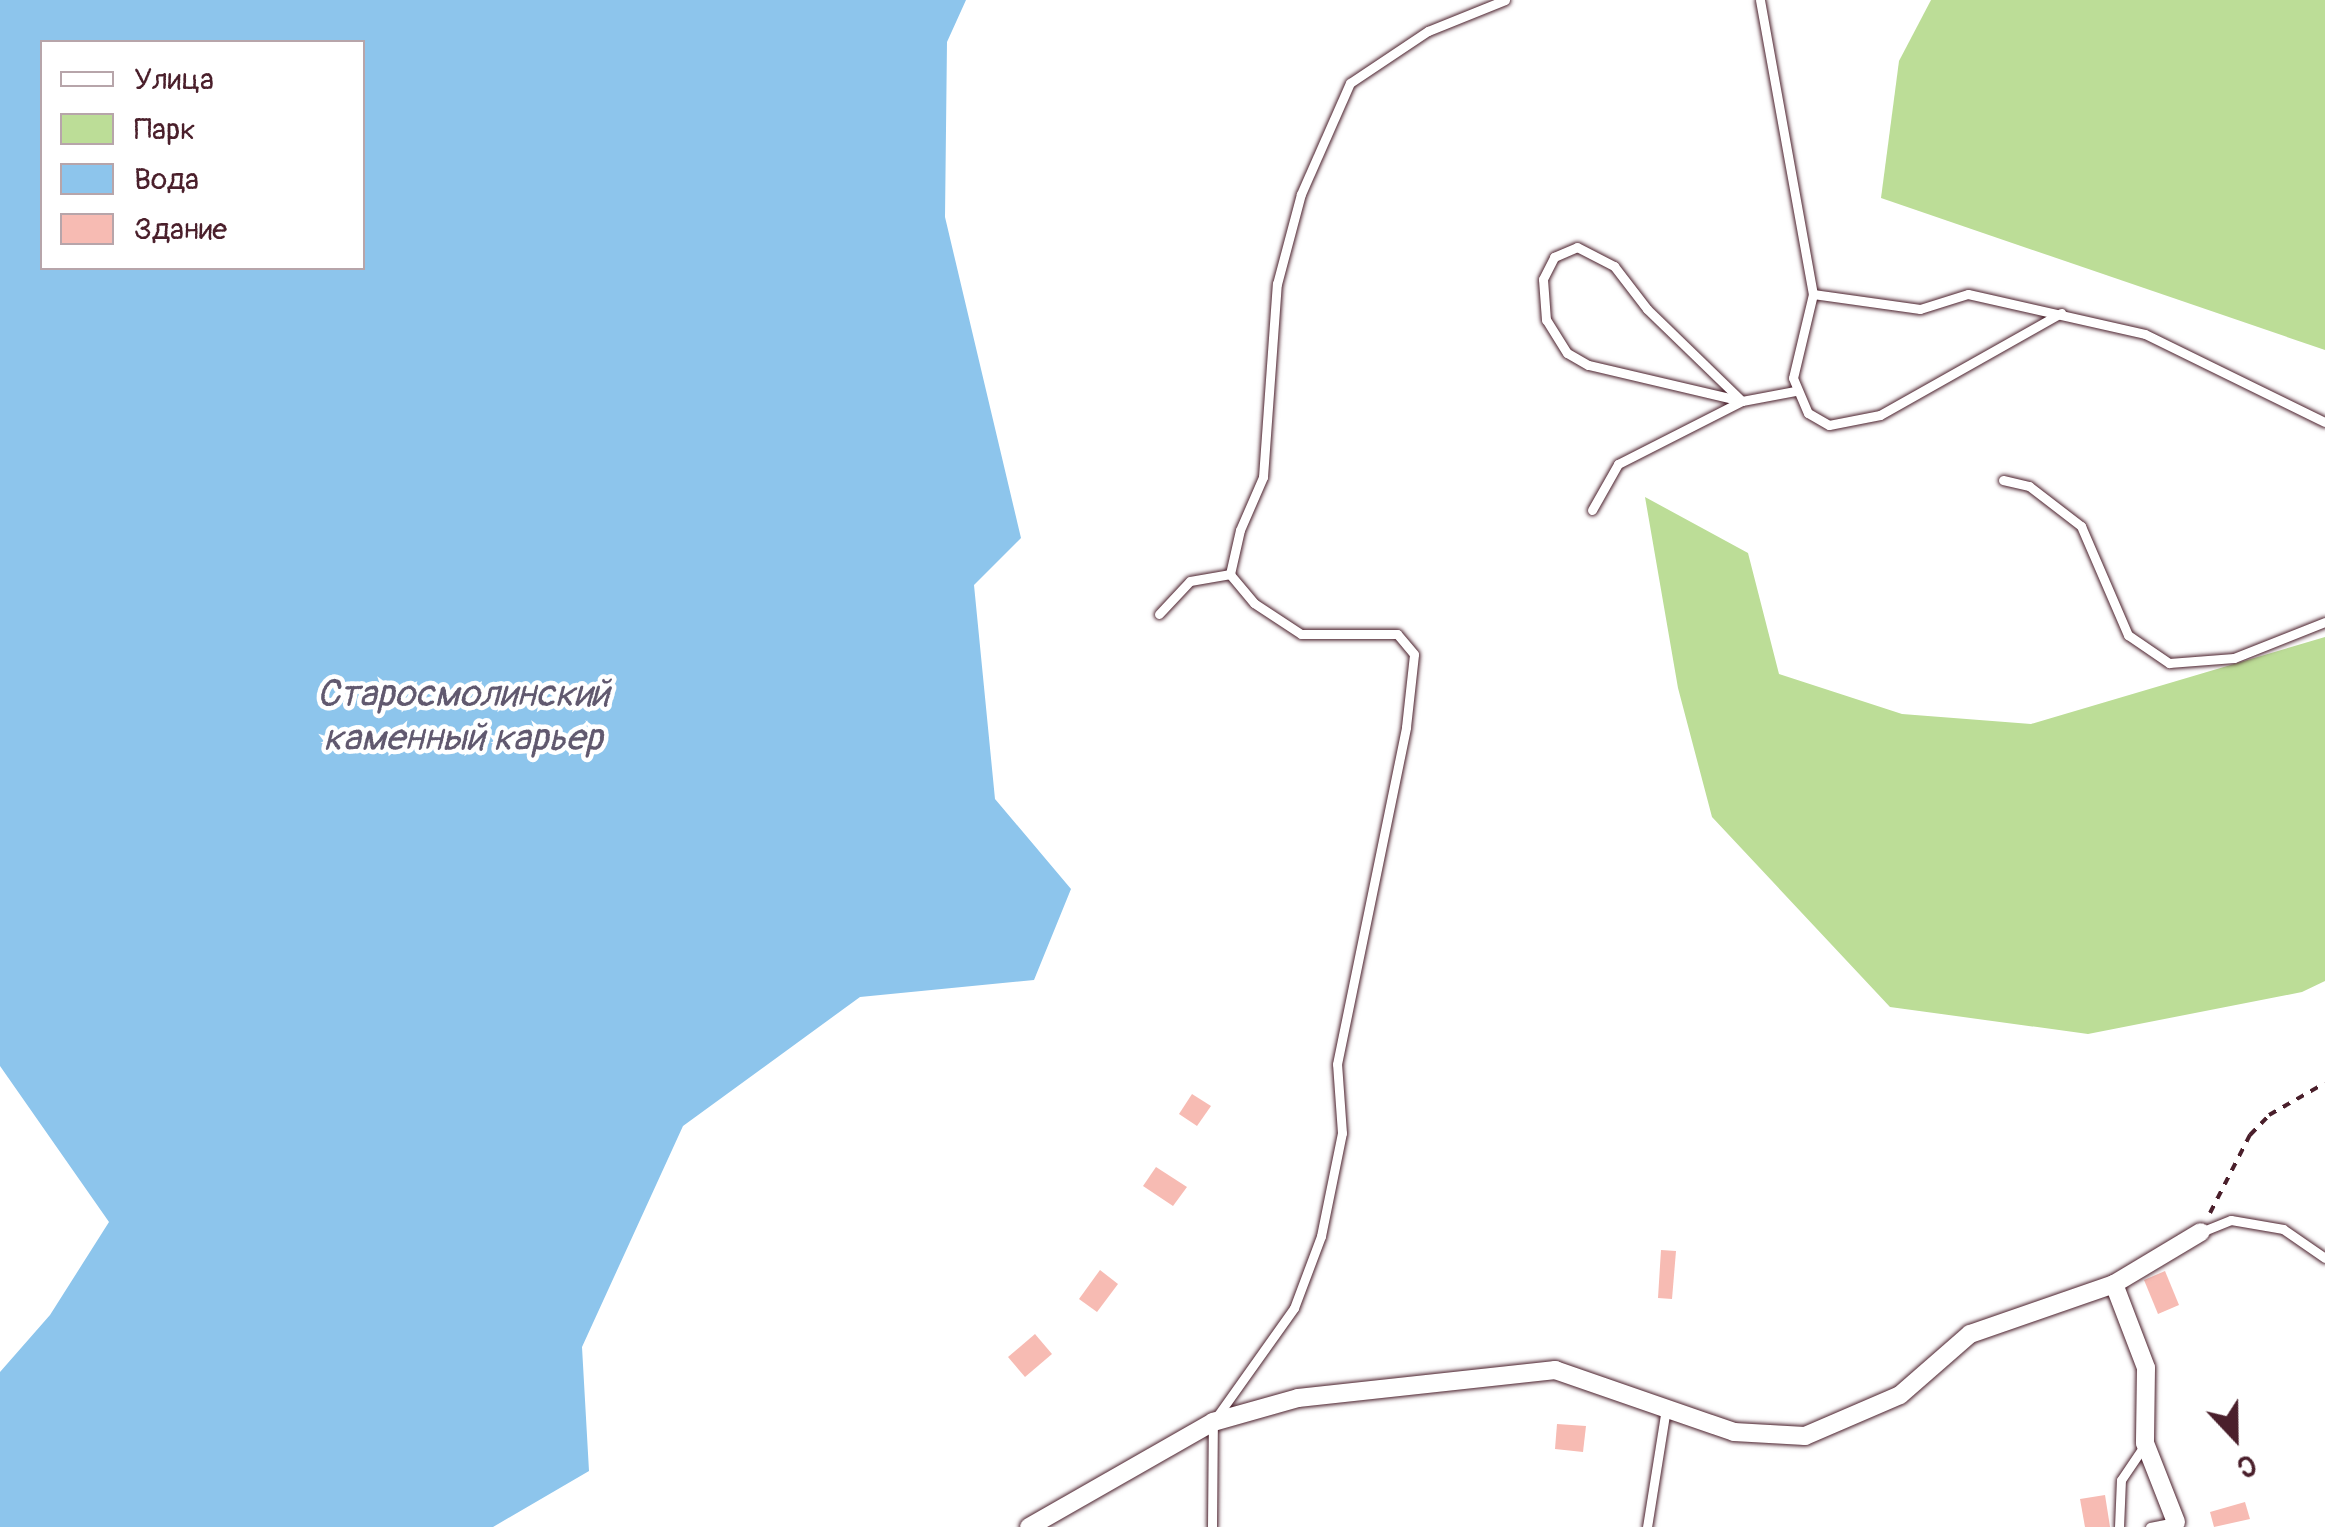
<!DOCTYPE html>
<meta charset="utf-8">
<style>
body{margin:0}
#map{position:relative;width:2325px;height:1527px;overflow:hidden;background:#fff;font-family:Pangolin,sans-serif}
div>[style]{position:absolute}
.green>*{inset:0;background:#bcdd97}
.water>*{inset:0;background:#8dc5ec}
.building>*{inset:0;background:#f7bbb3}
.path>*{height:4px;margin-top:-2px;transform-origin:0;background:repeating-linear-gradient(90deg,#4a1f2b 0 8px,transparent 0 16px)}
.roads{filter:drop-shadow(0 0 2px #4a1f2b) drop-shadow(0 0 2px #4a1f2b)}
.service>*{height:9px;margin:-4.5px;padding:0 4.5px;transform-origin:4.5px;border-radius:4.5px;background:#fff}
.minor>*{height:18px;margin:-9px;padding:0 9px;transform-origin:9px;border-radius:9px;background:#fff}
span{translate:-50% -50%;white-space:nowrap;text-align:center;line-height:1.15;-webkit-text-stroke:9px #fff;paint-order:stroke}
.water-label{font-size:38px;color:#61596f;font-style:italic}
.legend{position:absolute;left:40px;top:40px;width:325px;height:230px;box-sizing:border-box;background:#fff;border:2px solid #b7a5aa;margin:0;padding:12px 18px;list-style:none;font-size:30px;color:#4a1f2b}
.legend li{display:flex;align-items:center;gap:20px;height:50px}
.legend b{width:50px;border:2px solid #b7a5aa}
.north{position:absolute;left:2185px;top:1387px;width:100px;height:100px;-webkit-text-stroke:8px #fff;paint-order:stroke;rotate:158deg;font-size:28px;font-weight:700;line-height:40px;text-align:center;color:#4a1f2b}
.north::after{content:'';display:block;margin:auto;width:35px;height:45px;background:#4a1f2b;clip-path:polygon(50% 0,100% 100%,50% 72%,0 100%)}
</style>
<div id="map">
<div class="green">
<div style="clip-path:polygon(1931px 0,2325px 0,2325px 350px,1881px 198px,1899px 61px)"></div>
<div style="clip-path:polygon(1645px 497px,1748px 553px,1779px 674px,1902px 714px,2031px 724px,2325px 637px,2325px 981px,2302px 992px,2088px 1034px,1890px 1007px,1712px 817px,1678px 688px)"></div>
</div>
<div class="water">
<div style="clip-path:polygon(evenodd,0 0,966px 0,947px 42px,945px 217px,1021px 538px,974px 585px,995px 799px,1071px 889px,1034px 980px,860px 997px,683px 1126px,582px 1347px,589px 1471px,493px 1527px,0 1527px,0 1372px,50px 1315px,109px 1222px,0 1066px,0 0,42px 42px,362px 42px,362px 268px,42px 268px,42px 42px)"></div>
</div>
<div class="building">
<div style="clip-path:polygon(1192px 1094px,1211px 1106px,1197px 1126px,1179px 1114px)"></div>
<div style="clip-path:polygon(1156px 1167px,1187px 1187px,1173px 1206px,1143px 1186px)"></div>
<div style="clip-path:polygon(1661px 1250px,1676px 1251px,1672px 1299px,1658px 1298px)"></div>
<div style="clip-path:polygon(1100px 1270px,1118px 1284px,1097px 1312px,1079px 1299px)"></div>
<div style="clip-path:polygon(2165px 1271px,2179px 1305px,2158px 1314px,2144px 1280px)"></div>
<div style="clip-path:polygon(1035px 1334px,1052px 1354px,1025px 1377px,1008px 1357px)"></div>
<div style="clip-path:polygon(1557px 1424px,1586px 1426px,1583px 1452px,1555px 1449px)"></div>
<div style="clip-path:polygon(2105px 1495px,2110px 1527px,2085px 1527px,2080px 1499px)"></div>
<div style="clip-path:polygon(2245px 1502px,2250px 1519px,2214px 1527px,2210px 1512px)"></div>
</div>
<div class="path">
<div style="left:2210px;top:1213px;width:88px;rotate:-62.9deg"></div>
<div style="left:2250px;top:1135px;width:28px;rotate:-46deg"></div>
<div style="left:2269px;top:1115px;width:64px;rotate:-29.7deg"></div>
</div>
<div class="roads">
<div class="service">
<div style="left:1760px;top:0;width:299px;rotate:79.8deg"></div>
<div style="left:1813px;top:294px;width:86px;rotate:103.4deg"></div>
<div style="left:1793px;top:378px;width:38px;rotate:67deg"></div>
<div style="left:1808px;top:413px;width:24px;rotate:30deg"></div>
<div style="left:1829px;top:425px;width:52px;rotate:-11.1deg"></div>
<div style="left:1880px;top:415px;width:208px;rotate:-29.4deg"></div>
<div style="left:1577px;top:247px;width:42px;rotate:27.2deg"></div>
<div style="left:1614px;top:266px;width:54px;rotate:52.5deg"></div>
<div style="left:1647px;top:309px;width:132px;rotate:44.1deg"></div>
<div style="left:1742px;top:401px;width:158px;rotate:-166.8deg"></div>
<div style="left:1588px;top:365px;width:24px;rotate:-150deg"></div>
<div style="left:1567px;top:353px;width:39px;rotate:-122deg"></div>
<div style="left:1546px;top:320px;width:41px;rotate:-94.2deg"></div>
<div style="left:1543px;top:279px;width:25px;rotate:-63deg"></div>
<div style="left:1554px;top:257px;width:25px;rotate:-23deg"></div>
<div style="left:1813px;top:294px;width:108px;rotate:8deg"></div>
<div style="left:1920px;top:309px;width:50px;rotate:-17.4deg"></div>
<div style="left:1968px;top:294px;width:181px;rotate:12.7deg"></div>
<div style="left:2145px;top:334px;width:200px;rotate:26.1deg"></div>
<div style="left:2003px;top:480px;width:27px;rotate:13deg"></div>
<div style="left:2029px;top:486px;width:66px;rotate:37.6deg"></div>
<div style="left:2081px;top:526px;width:119px;rotate:66.7deg"></div>
<div style="left:2128px;top:635px;width:50px;rotate:34.3deg"></div>
<div style="left:2169px;top:663px;width:65px;rotate:-4.4deg"></div>
<div style="left:2234px;top:658px;width:98px;rotate:-21.6deg"></div>
<div style="left:1592px;top:510px;width:53px;rotate:-60.5deg"></div>
<div style="left:1618px;top:464px;width:139px;rotate:-26.9deg"></div>
<div style="left:1742px;top:401px;width:54px;rotate:-10.7deg"></div>
<div style="left:1159px;top:614px;width:45px;rotate:-46.8deg"></div>
<div style="left:1190px;top:581px;width:41px;rotate:-9.9deg"></div>
<div style="left:2201px;top:1232px;width:32px;rotate:-22deg"></div>
<div style="left:2231px;top:1220px;width:53px;rotate:9.8deg"></div>
<div style="left:2283px;top:1229px;width:51px;rotate:34.6deg"></div>
<div style="left:1212px;top:1527px;width:105px;rotate:-89.5deg"></div>
<div style="left:1213px;top:1422px;width:140px;rotate:-54.6deg"></div>
<div style="left:1294px;top:1308px;width:77px;rotate:-69.4deg"></div>
<div style="left:1321px;top:1236px;width:105px;rotate:-78.5deg"></div>
<div style="left:1342px;top:1133px;width:69px;rotate:-94.1deg"></div>
<div style="left:1337px;top:1064px;width:344px;rotate:-78.4deg"></div>
<div style="left:1406px;top:727px;width:73px;rotate:-83.7deg"></div>
<div style="left:1414px;top:654px;width:26px;rotate:-130deg"></div>
<div style="left:1397px;top:634px;width:96px;rotate:180deg"></div>
<div style="left:1301px;top:634px;width:56px;rotate:-146.6deg"></div>
<div style="left:1254px;top:603px;width:38px;rotate:-130deg"></div>
<div style="left:1230px;top:574px;width:45px;rotate:-77.2deg"></div>
<div style="left:1240px;top:530px;width:58px;rotate:-66.5deg"></div>
<div style="left:1263px;top:477px;width:194px;rotate:-85.9deg"></div>
<div style="left:1277px;top:284px;width:93px;rotate:-75.1deg"></div>
<div style="left:1301px;top:194px;width:121px;rotate:-66.2deg"></div>
<div style="left:1350px;top:83px;width:94px;rotate:-33.7deg"></div>
<div style="left:1428px;top:31px;width:83px;rotate:-21.9deg"></div>
<div style="left:1647px;top:1527px;width:120px;rotate:-80.9deg"></div>
<div style="left:2119px;top:1527px;width:47px;rotate:-87.6deg"></div>
<div style="left:2121px;top:1480px;width:41px;rotate:-55.9deg"></div>
<div style="left:2150px;top:1527px;width:26px;rotate:-11deg"></div>
</div>
<div class="minor">
<div style="left:2114px;top:1284px;width:90px;rotate:69.1deg"></div>
<div style="left:2146px;top:1368px;width:75px;rotate:90.8deg"></div>
<div style="left:2145px;top:1443px;width:85px;rotate:68.6deg"></div>
<div style="left:1029px;top:1527px;width:212px;rotate:-29.7deg"></div>
<div style="left:1213px;top:1422px;width:88px;rotate:-15.8deg"></div>
<div style="left:1298px;top:1398px;width:259px;rotate:-6.2deg"></div>
<div style="left:1555px;top:1370px;width:189px;rotate:19.1deg"></div>
<div style="left:1734px;top:1432px;width:71px;rotate:3.2deg"></div>
<div style="left:1805px;top:1436px;width:103px;rotate:-23.3deg"></div>
<div style="left:1900px;top:1395px;width:93px;rotate:-41.1deg"></div>
<div style="left:1970px;top:1334px;width:152px;rotate:-19.1deg"></div>
<div style="left:2114px;top:1284px;width:101px;rotate:-30.9deg"></div>
</div>
</div>
<div class="water-label">
<span style="left:463px;top:717px">Старосмолинский<br>каменный карьер</span>
</div>
<ul class="legend">
<li><b style="height:12px;background:#fff"></b>Улица</li>
<li><b style="height:28px;background:#bcdd97"></b>Парк</li>
<li><b style="height:28px;background:#8dc5ec"></b>Вода</li>
<li><b style="height:28px;background:#f7bbb3"></b>Здание</li>
</ul>
<div class="north">С</div>
</div>
